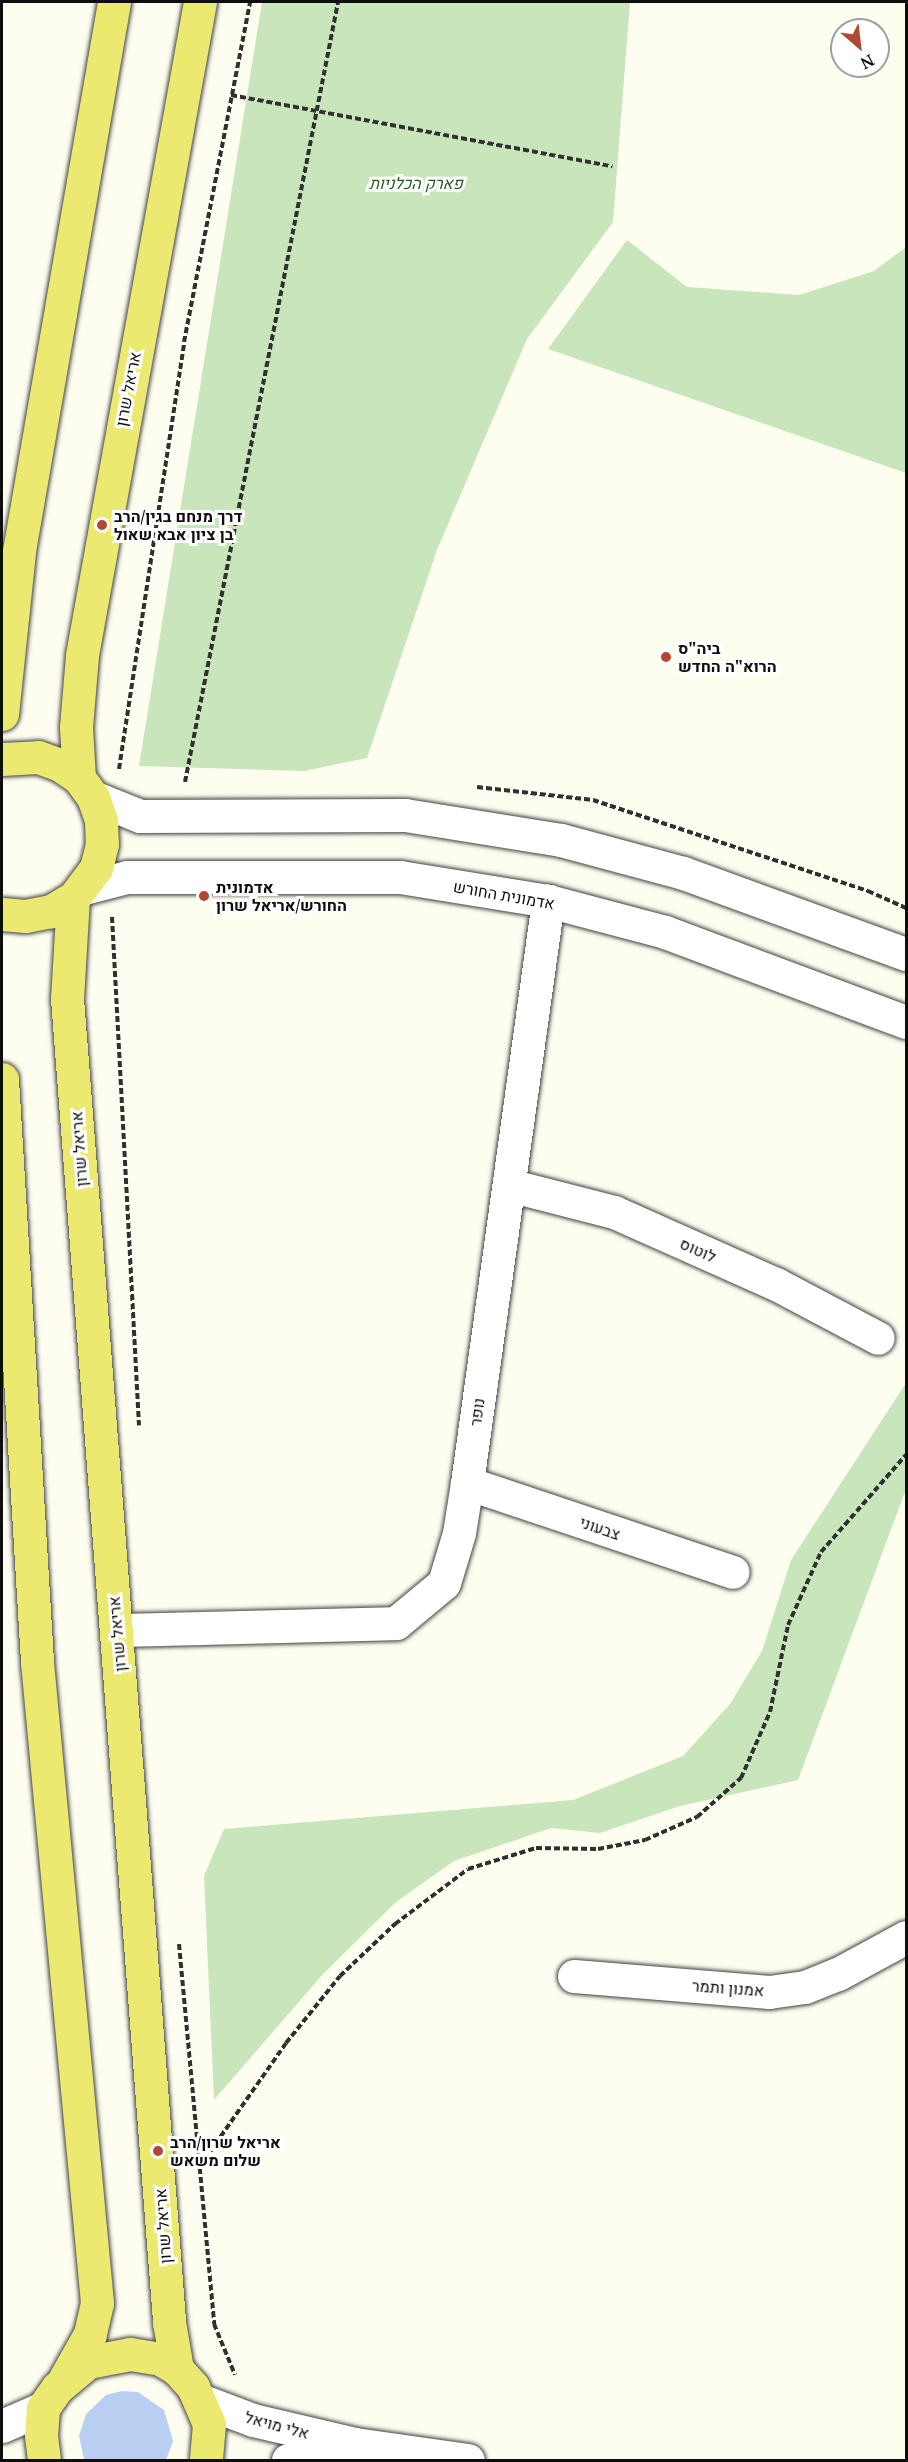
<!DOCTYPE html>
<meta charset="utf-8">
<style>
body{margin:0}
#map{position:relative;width:908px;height:2462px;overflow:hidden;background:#fdfef0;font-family:"Noto Serif",Heebo,serif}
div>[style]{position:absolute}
.green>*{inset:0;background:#c8e5bc}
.water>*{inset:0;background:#b9cff1}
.path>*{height:4px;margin-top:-2px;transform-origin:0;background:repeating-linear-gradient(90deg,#303030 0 6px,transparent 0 9px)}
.roads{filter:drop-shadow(0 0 2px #414141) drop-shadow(0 0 2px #414141)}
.minor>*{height:33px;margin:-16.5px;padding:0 16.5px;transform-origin:16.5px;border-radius:16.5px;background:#fff}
.major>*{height:33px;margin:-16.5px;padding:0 16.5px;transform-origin:16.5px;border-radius:16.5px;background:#ece971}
.dots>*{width:16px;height:16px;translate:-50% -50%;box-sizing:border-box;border:3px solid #fff;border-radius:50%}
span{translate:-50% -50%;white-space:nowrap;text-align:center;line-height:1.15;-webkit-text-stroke:6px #fff;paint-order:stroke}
.park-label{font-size:16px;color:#246024;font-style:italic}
.street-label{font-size:16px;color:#0e0e0e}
.poi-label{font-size:16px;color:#0e0e0e;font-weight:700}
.left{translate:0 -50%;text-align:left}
.frame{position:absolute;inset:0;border:3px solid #0e0e0e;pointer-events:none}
.north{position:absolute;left:830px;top:18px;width:60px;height:60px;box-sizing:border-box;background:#fff;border:2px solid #9f9f9f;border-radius:50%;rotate:152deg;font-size:16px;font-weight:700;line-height:24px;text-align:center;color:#0e0e0e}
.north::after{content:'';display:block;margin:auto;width:21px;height:27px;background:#b24832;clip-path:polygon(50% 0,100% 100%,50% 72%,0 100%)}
</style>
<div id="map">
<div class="green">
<div style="clip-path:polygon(262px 2px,630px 2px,613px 222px,527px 339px,437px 550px,367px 758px,304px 771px,139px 766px)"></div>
<div style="clip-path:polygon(627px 240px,687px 287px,799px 295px,874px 271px,906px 247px,906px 473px,548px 349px)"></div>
<div style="clip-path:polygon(906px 1383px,906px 1489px,798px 1780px,680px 1806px,600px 1833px,551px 1828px,454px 1861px,396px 1902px,323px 1974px,214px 2100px,204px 1876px,224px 1829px,573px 1800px,683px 1756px,730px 1704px,762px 1651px,791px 1560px)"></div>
</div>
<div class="water">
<div style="clip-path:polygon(122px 2391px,138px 2392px,164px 2410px,173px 2441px,166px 2460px,84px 2459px,79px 2436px,86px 2414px,106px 2395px)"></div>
</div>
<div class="path">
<div style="left:231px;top:95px;width:388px;rotate:10.6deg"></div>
<div style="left:119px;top:769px;width:432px;rotate:-81.3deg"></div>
<div style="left:184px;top:342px;width:346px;rotate:-79deg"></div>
<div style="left:185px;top:782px;width:795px;rotate:-78.9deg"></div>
<div style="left:477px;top:787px;width:117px;rotate:6.4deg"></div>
<div style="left:593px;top:800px;width:290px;rotate:18.3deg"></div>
<div style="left:868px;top:891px;width:42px;rotate:24.1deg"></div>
<div style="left:112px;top:917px;width:509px;rotate:86.96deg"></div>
<div style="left:179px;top:1944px;width:382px;rotate:84.7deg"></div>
<div style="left:214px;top:2324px;width:55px;rotate:67.6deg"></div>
<div style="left:200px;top:2166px;width:150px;rotate:-55deg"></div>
<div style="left:286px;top:2043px;width:86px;rotate:-51.1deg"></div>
<div style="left:340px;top:1976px;width:76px;rotate:-43.4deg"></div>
<div style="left:395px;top:1924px;width:91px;rotate:-37deg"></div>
<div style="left:468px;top:1869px;width:71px;rotate:-17.2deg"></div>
<div style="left:536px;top:1848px;width:62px;rotate:0.9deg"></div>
<div style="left:598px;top:1849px;width:48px;rotate:-10.8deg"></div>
<div style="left:645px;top:1840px;width:57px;rotate:-23.9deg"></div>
<div style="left:697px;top:1817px;width:59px;rotate:-41.6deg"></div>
<div style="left:741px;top:1778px;width:72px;rotate:-66.3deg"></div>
<div style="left:770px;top:1712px;width:89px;rotate:-78.3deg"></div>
<div style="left:788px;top:1625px;width:80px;rotate:-65.7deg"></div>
<div style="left:821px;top:1552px;width:129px;rotate:-48.8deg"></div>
</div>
<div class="roads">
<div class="minor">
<div style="left:93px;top:797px;width:51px;rotate:22deg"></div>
<div style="left:140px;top:816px;width:265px;rotate:-0.2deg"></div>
<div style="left:405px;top:815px;width:158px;rotate:9.1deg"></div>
<div style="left:561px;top:840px;width:126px;rotate:15.1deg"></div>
<div style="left:683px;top:873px;width:237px;rotate:20deg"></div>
<div style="left:84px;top:888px;width:44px;rotate:-14.3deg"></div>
<div style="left:127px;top:877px;width:273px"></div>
<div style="left:400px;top:877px;width:150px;rotate:9.2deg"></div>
<div style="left:548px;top:901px;width:121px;rotate:14.8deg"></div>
<div style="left:665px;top:932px;width:257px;rotate:20.5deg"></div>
<div style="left:509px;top:1185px;width:108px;rotate:14.4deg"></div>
<div style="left:614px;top:1212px;width:177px;rotate:24deg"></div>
<div style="left:776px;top:1284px;width:115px;rotate:27.9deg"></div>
<div style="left:467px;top:1483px;width:280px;rotate:18.5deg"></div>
<div style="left:117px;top:1630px;width:279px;rotate:-1.4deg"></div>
<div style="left:396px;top:1623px;width:62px;rotate:-39.8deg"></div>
<div style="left:444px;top:1583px;width:52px;rotate:-73.3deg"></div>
<div style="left:459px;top:1533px;width:51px;rotate:-80.9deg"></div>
<div style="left:467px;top:1483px;width:588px;rotate:-82.08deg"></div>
<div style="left:574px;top:1976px;width:196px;rotate:4.7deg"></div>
<div style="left:769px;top:1992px;width:36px;rotate:-8deg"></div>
<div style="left:805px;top:1987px;width:35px;rotate:-22deg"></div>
<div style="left:838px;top:1974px;width:77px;rotate:-28.6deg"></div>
<div style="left:200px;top:2400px;width:57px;rotate:20.7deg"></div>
<div style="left:253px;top:2420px;width:105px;rotate:13.2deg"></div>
<div style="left:355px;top:2444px;width:114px;rotate:8.1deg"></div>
<div style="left:2px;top:2426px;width:45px;rotate:-23.7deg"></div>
<div style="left:288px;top:2460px;width:62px;rotate:-13.1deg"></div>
</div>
<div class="major">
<div style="left:2px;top:714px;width:164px;rotate:-84deg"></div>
<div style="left:19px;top:551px;width:557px;rotate:-80.18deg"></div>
<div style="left:2px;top:759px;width:36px;rotate:-3deg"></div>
<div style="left:38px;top:757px;width:23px;rotate:20deg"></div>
<div style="left:60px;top:765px;width:23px;rotate:34deg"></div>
<div style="left:79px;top:778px;width:24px;rotate:54deg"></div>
<div style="left:93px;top:797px;width:24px;rotate:71deg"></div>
<div style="left:101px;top:820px;width:24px;rotate:88deg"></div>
<div style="left:102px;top:844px;width:25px;rotate:104deg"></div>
<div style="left:96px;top:868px;width:38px;rotate:127deg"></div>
<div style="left:73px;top:898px;width:26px;rotate:149deg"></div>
<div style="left:51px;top:911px;width:26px;rotate:169deg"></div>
<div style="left:25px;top:916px;width:23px;rotate:-175deg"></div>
<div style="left:79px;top:778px;width:51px;rotate:-93.4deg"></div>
<div style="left:76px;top:727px;width:72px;rotate:-85.2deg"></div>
<div style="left:82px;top:655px;width:664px;rotate:-79.76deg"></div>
<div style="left:73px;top:898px;width:100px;rotate:93.4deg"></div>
<div style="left:67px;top:998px;width:1328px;rotate:85.59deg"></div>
<div style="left:169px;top:2322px;width:48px;rotate:80.3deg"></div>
<div style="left:2px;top:1079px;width:584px;rotate:86.56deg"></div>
<div style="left:37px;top:1662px;width:644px;rotate:84.65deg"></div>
<div style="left:97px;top:2303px;width:32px;rotate:103deg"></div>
<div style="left:90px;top:2334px;width:51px;rotate:119.6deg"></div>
<div style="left:44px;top:2460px;width:24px;rotate:-97deg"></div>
<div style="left:41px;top:2436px;width:28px;rotate:-86deg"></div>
<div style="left:43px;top:2408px;width:24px;rotate:-55deg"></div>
<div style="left:57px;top:2388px;width:40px;rotate:-40deg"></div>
<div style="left:88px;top:2362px;width:43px;rotate:-10.8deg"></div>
<div style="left:130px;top:2354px;width:30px;rotate:9deg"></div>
<div style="left:160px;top:2359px;width:20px;rotate:30deg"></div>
<div style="left:177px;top:2369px;width:24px;rotate:48deg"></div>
<div style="left:193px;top:2387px;width:40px;rotate:66.6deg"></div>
<div style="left:209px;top:2424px;width:36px;rotate:95deg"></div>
</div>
</div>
<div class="dots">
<div style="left:102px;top:525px;background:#b24832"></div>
<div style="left:666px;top:657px;background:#b24832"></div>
<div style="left:204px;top:896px;background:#b24832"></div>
<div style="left:158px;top:2151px;background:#b24832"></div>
</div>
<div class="park-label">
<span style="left:416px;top:183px">פארק הכלניות</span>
</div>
<div class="street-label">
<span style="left:128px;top:389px;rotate:-79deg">אריאל שרון</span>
<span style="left:504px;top:895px;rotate:10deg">אדמונית החורש</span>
<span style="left:79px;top:1149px;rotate:-94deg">אריאל שרון</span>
<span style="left:698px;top:1250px;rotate:24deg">לוטוס</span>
<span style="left:477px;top:1412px;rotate:-82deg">נופר</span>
<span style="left:600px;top:1528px;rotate:19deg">צבעוני</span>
<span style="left:117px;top:1634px;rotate:-95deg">אריאל שרון</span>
<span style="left:728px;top:1988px;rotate:4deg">אמנון ותמר</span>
<span style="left:163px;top:2226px;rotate:-94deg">אריאל שרון</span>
<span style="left:277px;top:2425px;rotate:15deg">אלי מויאל</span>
</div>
<div class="poi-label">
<span class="left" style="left:114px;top:525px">דרך מנחם בגין/הרב<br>בן ציון אבא שאול</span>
<span class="left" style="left:678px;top:657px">ביה"ס<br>הרוא"ה החדש</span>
<span class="left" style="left:216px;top:896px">אדמונית<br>החורש/אריאל שרון</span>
<span class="left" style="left:170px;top:2151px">אריאל שרון/הרב<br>שלום משאש</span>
</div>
<div class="frame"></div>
<div class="north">N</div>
</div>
